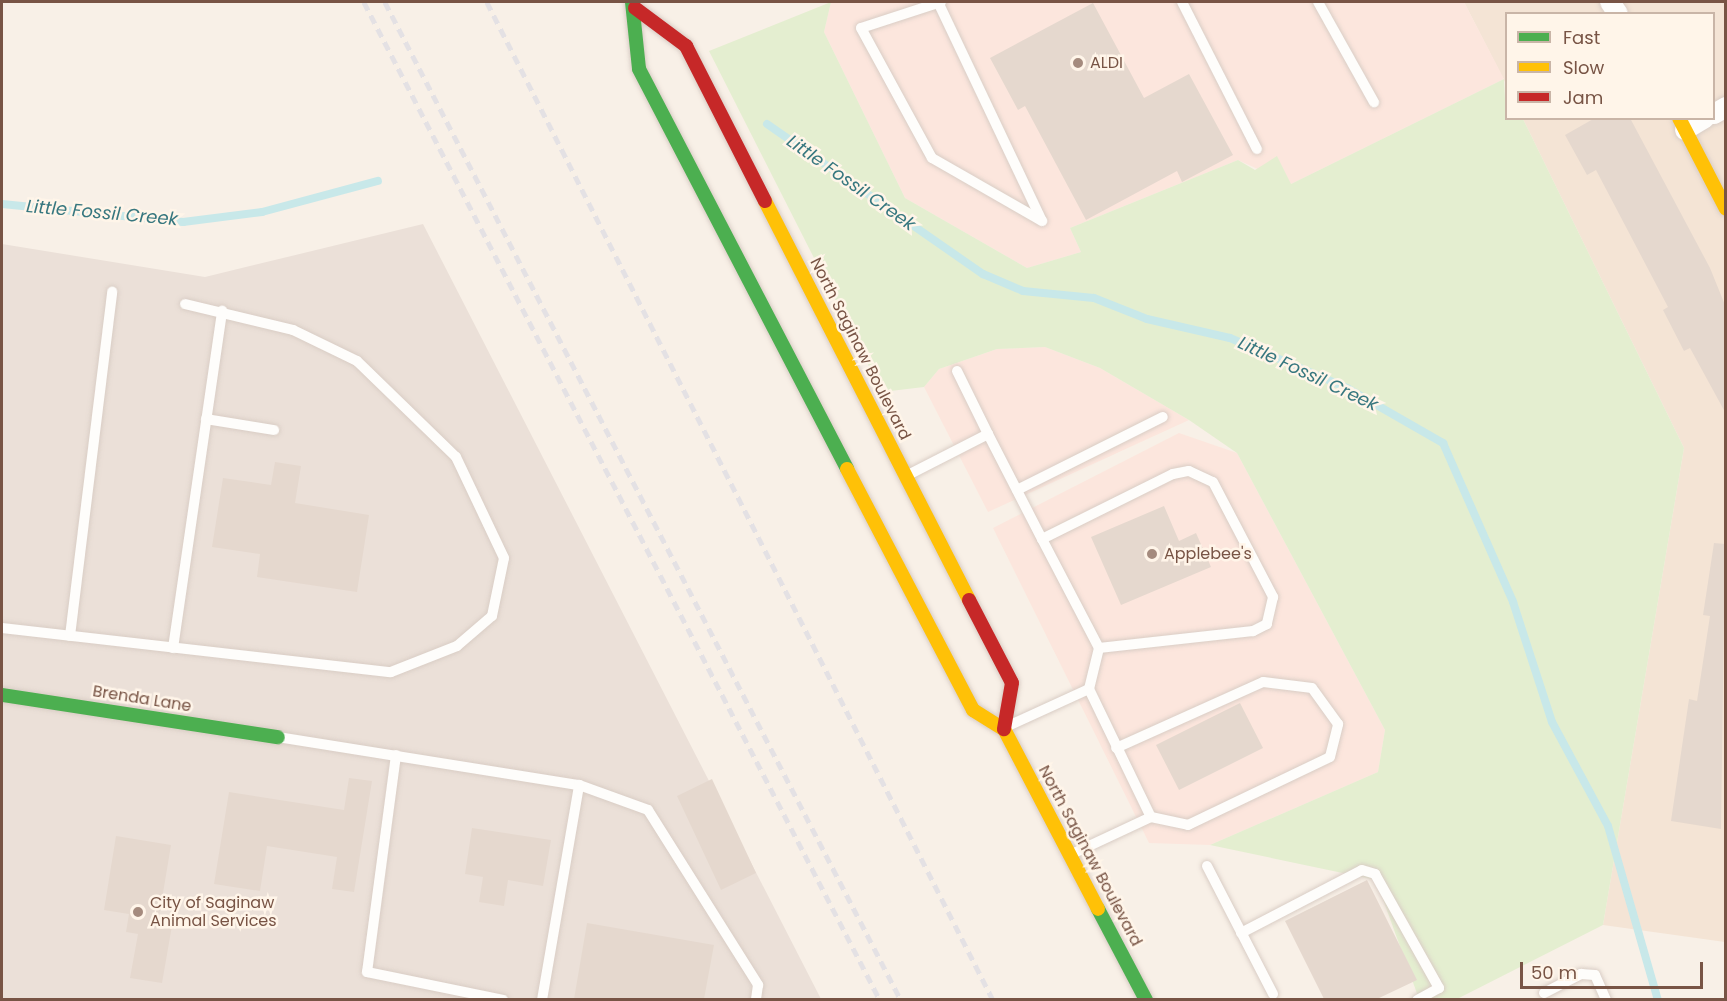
<!DOCTYPE html>
<style>
body{margin:0}
#map{position:relative;width:1727px;height:1001px;overflow:hidden;background:#f8f0e7;font-family:Poppins,sans-serif}
div>[style]{position:absolute}
.residential>*{inset:0;background:#f4e4d5}
.commercial>*{inset:0;background:#fce6dd}
.industrial>*{inset:0;background:#ebe0d8}
.green>*{inset:0;background:#e4eed0}
.stream>*{height:8px;margin:-4px;padding:0 4px;transform-origin:4px;border-radius:4px;background:#c8e8e9}
.building>*{inset:0;background:#e5d8ce}
.roads{filter:drop-shadow(0 0 2px #d9cdc5) drop-shadow(0 0 2px #d9cdc5)}
.lane>*{height:10px;margin:-5px;padding:0 5px;transform-origin:5px;border-radius:5px;background:#fefdfb}
.street>*{height:20px;margin:-10px;padding:0 10px;transform-origin:10px;border-radius:10px;background:#fefdfb}
.fast>*{height:14px;margin:-7px;padding:0 7px;transform-origin:7px;border-radius:7px;background:#4caf50}
.slow>*{height:14px;margin:-7px;padding:0 7px;transform-origin:7px;border-radius:7px;background:#ffc107}
.jam>*{height:14px;margin:-7px;padding:0 7px;transform-origin:7px;border-radius:7px;background:#c62828}
.rail>*{height:4.5px;margin-top:-2.25px;transform-origin:0;background:repeating-linear-gradient(90deg,#e4e1e4 0 9px,transparent 0 15px)}
.dots>*{width:16px;height:16px;translate:-50% -50%;box-sizing:border-box;border:3px solid #fff5e9;border-radius:50%}
span{translate:-50% -50%;white-space:nowrap;text-align:center;line-height:1.15;-webkit-text-stroke:5px #fff5e9;paint-order:stroke}
.poi-label{font-size:16px;color:#785445}
.left{translate:0 -50%;text-align:left}
.street-label{font-size:16px;color:#785445}
.water-label{font-size:18px;color:#37777f;font-style:italic}
.frame{position:absolute;inset:0;border:3px solid #785445;pointer-events:none}
.legend{position:absolute;left:1505px;top:12px;width:210px;height:108px;box-sizing:border-box;background:#fff5e9;border:2px solid #c9b5a7;margin:0;padding:8px 10px;list-style:none;font-size:18px;color:#785445}
.legend li{display:flex;align-items:center;gap:12px;height:30px}
.legend b{width:30px;border:2px solid #c9b5a7}
.scale{position:absolute;left:1520px;top:962px;width:183px;height:27px;box-sizing:border-box;border:3px solid #785445;border-top:0;padding-left:8px;font-size:18px;line-height:21px;white-space:nowrap;color:#785445;-webkit-text-stroke:4px #fff5e9;paint-order:stroke}
</style>
<div id="map">
<div class="residential">
<div style="clip-path:polygon(1464px 2px,1725px 2px,1725px 942px,1603px 925px,1684px 448px,1523px 119px,1714px 118px,1714px 14px,1506px 14px,1506px 84px)"></div>
</div>
<div class="commercial">
<div style="clip-path:polygon(831px 2px,1464px 2px,1504px 79px,1291px 184px,1238px 160px,1070px 228px,1081px 252px,1027px 268px,905px 198px,824px 32px)"></div>
<div style="clip-path:polygon(1045px 347px,1100px 368px,1189px 420px,988px 512px,924px 387px,939px 369px,997px 349px)"></div>
<div style="clip-path:polygon(1179px 433px,1237px 453px,1385px 730px,1378px 772px,1210px 845px,1149px 843px,993px 528px)"></div>
</div>
<div class="industrial">
<div style="clip-path:polygon(423px 224px,821px 999px,2px 999px,2px 244px,205px 277px)"></div>
</div>
<div class="green">
<div style="clip-path:polygon(831px 2px,824px 32px,905px 198px,1027px 268px,1081px 252px,1070px 228px,1238px 160px,1255px 170px,1277px 156px,1291px 184px,1504px 79px,1506px 118px,1523px 119px,1684px 448px,1603px 925px,1457px 999px,1419px 999px,1376px 880px,1210px 845px,1378px 772px,1385px 730px,1237px 453px,1189px 420px,1100px 368px,1045px 347px,997px 349px,939px 369px,924px 387px,882px 392px,709px 51px)"></div>
</div>
<div class="stream">
<div style="left:767px;top:124px;width:263px;rotate:34.8deg"></div>
<div style="left:983px;top:274px;width:43px;rotate:23deg"></div>
<div style="left:1023px;top:291px;width:71px;rotate:5.6deg"></div>
<div style="left:1094px;top:298px;width:57px;rotate:21.6deg"></div>
<div style="left:1147px;top:319px;width:85px;rotate:12.9deg"></div>
<div style="left:1230px;top:338px;width:127px;rotate:23.1deg"></div>
<div style="left:1347px;top:388px;width:111px;rotate:29.8deg"></div>
<div style="left:1443px;top:443px;width:174px;rotate:66.2deg"></div>
<div style="left:1513px;top:602px;width:126px;rotate:72deg"></div>
<div style="left:1552px;top:722px;width:118px;rotate:61.7deg"></div>
<div style="left:1608px;top:826px;width:181px;rotate:74deg"></div>
<div style="left:2px;top:204px;width:182px;rotate:5.7deg"></div>
<div style="left:183px;top:222px;width:80px;rotate:-7.2deg"></div>
<div style="left:262px;top:212px;width:120px;rotate:-15deg"></div>
</div>
<div class="building">
<div style="clip-path:polygon(1093px 3px,1144px 98px,1189px 74px,1233px 155px,1182px 182px,1177px 171px,1086px 220px,1025px 106px,1018px 110px,990px 58px)"></div>
<div style="clip-path:polygon(1595px 118px,1630px 118px,1710px 268px,1725px 305px,1725px 412px,1690px 348px,1684px 351px,1663px 310px,1668px 307px,1596px 170px,1587px 175px,1565px 135px)"></div>
<div style="clip-path:polygon(275px 462px,301px 466px,295px 503px,369px 515px,357px 592px,257px 577px,260px 554px,212px 547px,223px 478px,271px 485px)"></div>
<div style="clip-path:polygon(1164px 506px,1179px 541px,1196px 533px,1211px 567px,1121px 605px,1091px 537px)"></div>
<div style="clip-path:polygon(1714px 543px,1725px 544px,1721px 829px,1671px 821px,1689px 699px,1697px 701px,1710px 616px,1703px 615px)"></div>
<div style="clip-path:polygon(1240px 703px,1263px 748px,1179px 790px,1156px 745px)"></div>
<div style="clip-path:polygon(349px 778px,372px 781px,354px 892px,332px 889px,337px 857px,267px 846px,260px 891px,214px 884px,229px 792px,344px 810px)"></div>
<div style="clip-path:polygon(712px 779px,756px 873px,721px 890px,677px 796px)"></div>
<div style="clip-path:polygon(472px 828px,551px 840px,543px 886px,508px 880px,504px 906px,479px 902px,483px 877px,465px 874px)"></div>
<div style="clip-path:polygon(116px 836px,171px 845px,159px 917px,173px 920px,162px 983px,130px 978px,138px 934px,126px 932px,129px 914px,104px 910px)"></div>
<div style="clip-path:polygon(1367px 880px,1417px 980px,1377px 999px,1324px 999px,1285px 921px)"></div>
<div style="clip-path:polygon(587px 923px,714px 945px,704px 999px,574px 999px)"></div>
</div>
<div class="roads">
<div class="lane">
<div style="left:938px;top:2px;width:242px;rotate:64.6deg"></div>
<div style="left:941px;top:2px;width:84px;rotate:162deg"></div>
<div style="left:861px;top:28px;width:148px;rotate:61.4deg"></div>
<div style="left:932px;top:158px;width:127px;rotate:29.8deg"></div>
<div style="left:1182px;top:2px;width:165px;rotate:63deg"></div>
<div style="left:1318px;top:2px;width:115px;rotate:60.8deg"></div>
<div style="left:957px;top:371px;width:70px;rotate:63.8deg"></div>
<div style="left:206px;top:419px;width:69px;rotate:9.2deg"></div>
<div style="left:908px;top:475px;width:90px;rotate:-27.1deg"></div>
<div style="left:988px;top:434px;width:118px;rotate:62.8deg"></div>
<div style="left:1042px;top:539px;width:146px;rotate:-26.4deg"></div>
<div style="left:1173px;top:474px;width:16px;rotate:-11deg"></div>
<div style="left:1189px;top:471px;width:26px;rotate:25deg"></div>
<div style="left:1213px;top:482px;width:130px;rotate:62.4deg"></div>
<div style="left:1273px;top:597px;width:28px;rotate:103deg"></div>
<div style="left:1267px;top:624px;width:16px;rotate:153deg"></div>
<div style="left:1253px;top:631px;width:155px;rotate:173.7deg"></div>
<div style="left:1099px;top:648px;width:42px;rotate:103.7deg"></div>
<div style="left:1017px;top:490px;width:163px;rotate:-26.6deg"></div>
<div style="left:1042px;top:539px;width:123px;rotate:62.4deg"></div>
<div style="left:2px;top:628px;width:391px;rotate:6.5deg"></div>
<div style="left:391px;top:672px;width:71px;rotate:-21.5deg"></div>
<div style="left:457px;top:646px;width:46px;rotate:-40.6deg"></div>
<div style="left:492px;top:616px;width:59px;rotate:-78.3deg"></div>
<div style="left:504px;top:558px;width:112px;rotate:-115.4deg"></div>
<div style="left:456px;top:457px;width:138px;rotate:-135.9deg"></div>
<div style="left:357px;top:361px;width:71px;rotate:-154.2deg"></div>
<div style="left:293px;top:330px;width:111px;rotate:-166.5deg"></div>
<div style="left:70px;top:636px;width:347px;rotate:-83deg"></div>
<div style="left:173px;top:648px;width:341px;rotate:-81.7deg"></div>
<div style="left:1008px;top:726px;width:89px;rotate:-24.6deg"></div>
<div style="left:1089px;top:689px;width:142px;rotate:64.2deg"></div>
<div style="left:278px;top:737px;width:305px;rotate:9.1deg"></div>
<div style="left:579px;top:785px;width:73px;rotate:19.9deg"></div>
<div style="left:648px;top:810px;width:207px;rotate:57.8deg"></div>
<div style="left:758px;top:985px;width:15px;rotate:98deg"></div>
<div style="left:396px;top:755px;width:219px;rotate:97.6deg"></div>
<div style="left:367px;top:972px;width:139px;rotate:11.6deg"></div>
<div style="left:1074px;top:853px;width:85px;rotate:-25.1deg"></div>
<div style="left:1151px;top:817px;width:38px;rotate:12deg"></div>
<div style="left:1188px;top:825px;width:157px;rotate:-25.6deg"></div>
<div style="left:1330px;top:757px;width:34px;rotate:-76deg"></div>
<div style="left:1338px;top:724px;width:44px;rotate:-125.8deg"></div>
<div style="left:1312px;top:688px;width:49px;rotate:-173deg"></div>
<div style="left:1263px;top:682px;width:161px;rotate:155.8deg"></div>
<div style="left:1207px;top:866px;width:144px;rotate:62.7deg"></div>
<div style="left:1241px;top:933px;width:136px;rotate:-27.5deg"></div>
<div style="left:1362px;top:870px;width:14px;rotate:17deg"></div>
<div style="left:1375px;top:874px;width:131px;rotate:60.7deg"></div>
<div style="left:1439px;top:988px;width:25px;rotate:151deg"></div>
<div style="left:1544px;top:993px;width:42px;rotate:-27.2deg"></div>
<div style="left:1581px;top:974px;width:14px;rotate:4deg"></div>
<div style="left:1595px;top:975px;width:27px;rotate:66deg"></div>
<div style="left:542px;top:1000px;width:218px;rotate:-80.2deg"></div>
</div>
<div class="street">
<div style="left:1610px;top:2px;width:14px;rotate:56deg"></div>
<div style="left:1714px;top:114px;width:14px;rotate:-30deg"></div>
<div style="left:1685px;top:130px;width:23px;rotate:-31deg"></div>
</div>
<div class="fast">
<div style="left:632px;top:2px;width:67px;rotate:84deg"></div>
<div style="left:639px;top:69px;width:451px;rotate:62.5deg"></div>
<div style="left:2px;top:695px;width:279px;rotate:8.7deg"></div>
<div style="left:1098px;top:909px;width:103px;rotate:62.2deg"></div>
</div>
<div class="slow">
<div style="left:1679px;top:118px;width:102px;rotate:62.7deg"></div>
<div style="left:765px;top:201px;width:448px;rotate:62.9deg"></div>
<div style="left:847px;top:469px;width:272px;rotate:62.4deg"></div>
<div style="left:973px;top:710px;width:36px;rotate:32deg"></div>
<div style="left:1004px;top:729px;width:203px;rotate:62.4deg"></div>
</div>
<div class="jam">
<div style="left:635px;top:8px;width:64px;rotate:36.7deg"></div>
<div style="left:686px;top:46px;width:174px;rotate:63deg"></div>
<div style="left:969px;top:600px;width:93px;rotate:62.6deg"></div>
<div style="left:1012px;top:683px;width:47px;rotate:99.9deg"></div>
</div>
</div>
<div class="rail">
<div style="left:364px;top:2px;width:1124px;rotate:62.66deg"></div>
<div style="left:385px;top:2px;width:1124px;rotate:62.66deg"></div>
<div style="left:487px;top:2px;width:1119px;rotate:63.11deg"></div>
</div>
<div class="dots">
<div style="left:1078px;top:63px;background:#a58b7e"></div>
<div style="left:1152px;top:554px;background:#a58b7e"></div>
<div style="left:138px;top:912px;background:#a58b7e"></div>
</div>
<div class="poi-label">
<span class="left" style="left:1090px;top:63px">ALDI</span>
<span class="left" style="left:1164px;top:554px">Applebee's</span>
<span class="left" style="left:150px;top:912px">City of Saginaw<br>Animal Services</span>
</div>
<div class="street-label">
<span style="left:860px;top:349px;rotate:63deg">North Saginaw Boulevard</span>
<span style="left:142px;top:699px;rotate:9deg">Brenda Lane</span>
<span style="left:1090px;top:856px;rotate:62deg">North Saginaw Boulevard</span>
</div>
<div class="water-label">
<span style="left:851px;top:183px;rotate:35deg">Little Fossil Creek</span>
<span style="left:102px;top:213px;rotate:5deg">Little Fossil Creek</span>
<span style="left:1308px;top:374px;rotate:25deg">Little Fossil Creek</span>
</div>
<div class="frame"></div>
<ul class="legend">
<li><b style="height:8px;background:#4caf50"></b>Fast</li>
<li><b style="height:8px;background:#ffc107"></b>Slow</li>
<li><b style="height:8px;background:#c62828"></b>Jam</li>
</ul>
<div class="scale">50 m</div>
</div>
